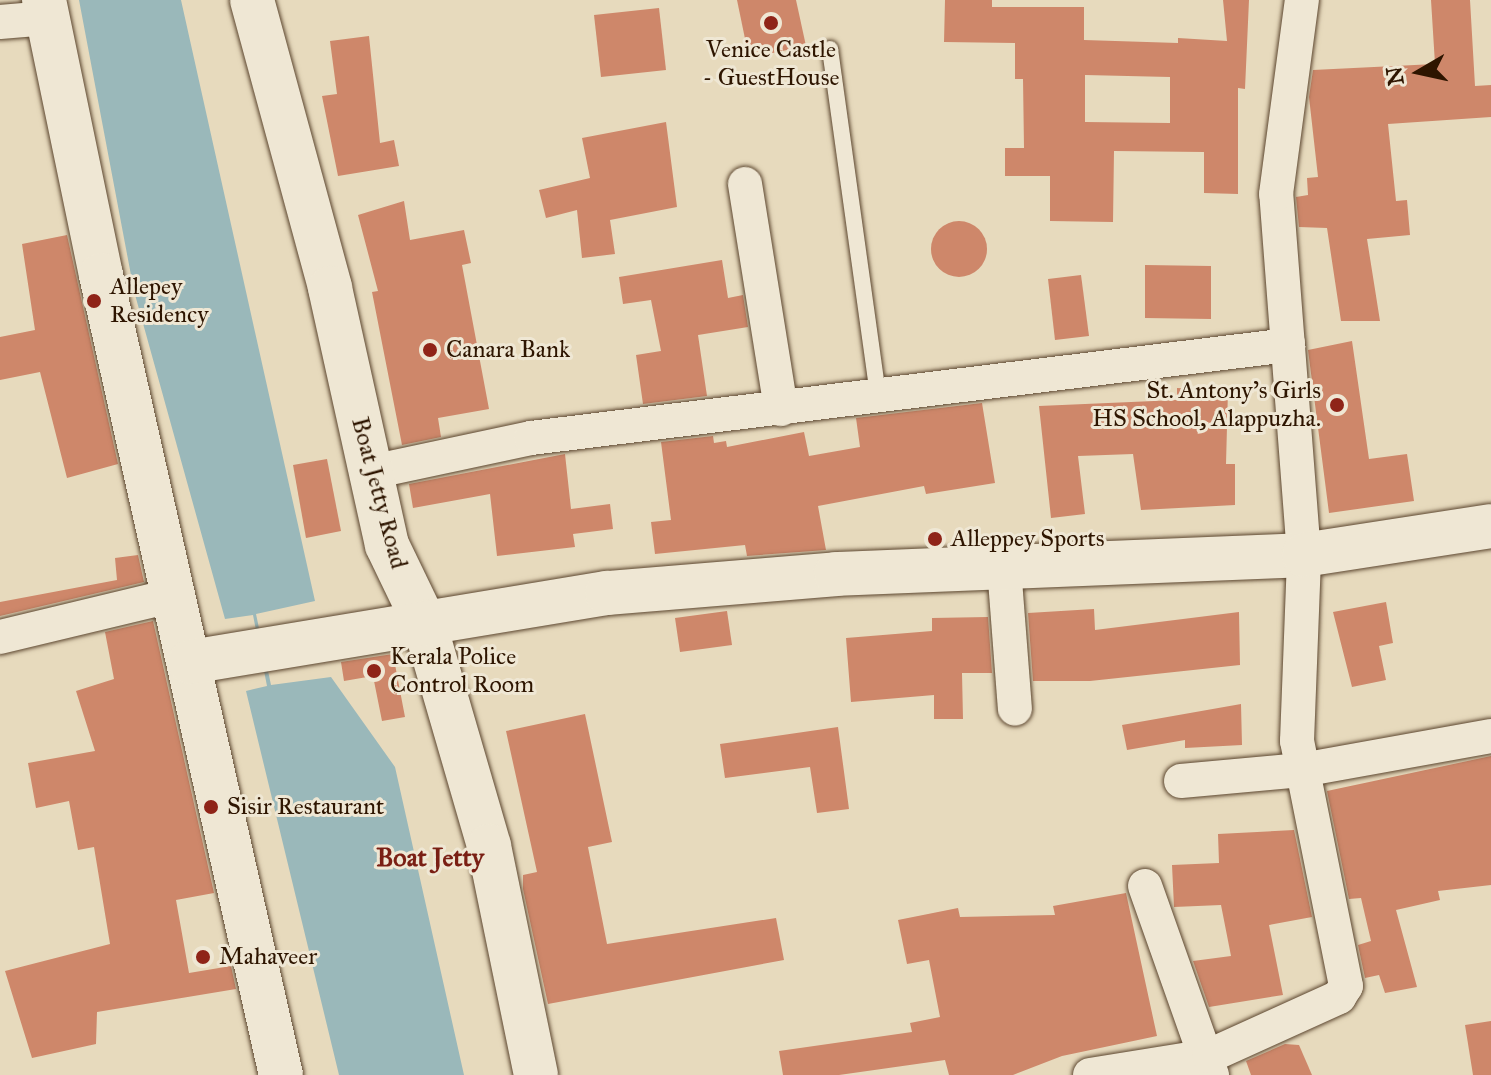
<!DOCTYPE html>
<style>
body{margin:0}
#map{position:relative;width:1491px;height:1075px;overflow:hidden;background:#e7dabd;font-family:"IM FELL Great Primer",serif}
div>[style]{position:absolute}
.water>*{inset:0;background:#9ab8ba}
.building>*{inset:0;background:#ce876a}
.round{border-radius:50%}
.roads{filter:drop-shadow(0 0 2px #5c462f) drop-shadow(0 0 2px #5c462f)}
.service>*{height:16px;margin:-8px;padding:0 8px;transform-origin:8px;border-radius:8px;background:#efe7d4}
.minor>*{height:34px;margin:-17px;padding:0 17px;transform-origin:17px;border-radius:17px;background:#efe7d4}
.secondary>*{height:44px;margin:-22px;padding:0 22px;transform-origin:22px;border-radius:22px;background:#efe7d4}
.dots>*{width:22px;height:22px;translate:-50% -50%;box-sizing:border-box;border:4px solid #efe7d4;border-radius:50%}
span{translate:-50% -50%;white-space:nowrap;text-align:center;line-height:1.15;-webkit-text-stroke:6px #efe7d4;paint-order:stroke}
.poi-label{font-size:24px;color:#2e1500}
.left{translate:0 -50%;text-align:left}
.right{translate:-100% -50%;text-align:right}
.street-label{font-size:24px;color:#2e1500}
.neighbourhood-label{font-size:26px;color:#7a1f14;font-weight:700}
.north{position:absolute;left:1379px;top:32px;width:80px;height:80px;-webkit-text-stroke:6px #efe7d4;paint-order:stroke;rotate:261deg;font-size:22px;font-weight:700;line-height:32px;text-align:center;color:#2e1500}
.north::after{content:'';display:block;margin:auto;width:28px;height:36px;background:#2e1500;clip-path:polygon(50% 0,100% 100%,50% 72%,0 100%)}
</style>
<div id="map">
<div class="water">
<div style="clip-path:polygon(79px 0,181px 0,315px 601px,256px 614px,271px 685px,331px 677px,395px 767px,464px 1075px,339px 1075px,246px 691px,267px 686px,253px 615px,225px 619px,134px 291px)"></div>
</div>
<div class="building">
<div style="clip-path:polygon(737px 0,796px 0,806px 46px,749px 58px)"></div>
<div style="clip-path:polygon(evenodd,945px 0,992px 0,992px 7px,1084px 7px,1084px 40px,1178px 43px,1178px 38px,1227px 41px,1223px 0,1249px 0,1245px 89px,1238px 88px,1238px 194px,1204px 193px,1204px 152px,1114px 151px,1113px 222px,1050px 221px,1050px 176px,1005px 176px,1005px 148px,1024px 148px,1023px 79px,1015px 79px,1015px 43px,944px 42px,945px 0,1085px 75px,1170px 77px,1170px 123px,1085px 122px,1085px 75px)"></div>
<div style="clip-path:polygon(1431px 0,1470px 0,1475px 86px,1491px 85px,1491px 117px,1388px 124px,1396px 201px,1407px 200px,1410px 235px,1367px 239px,1380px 321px,1341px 321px,1327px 228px,1299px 227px,1296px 197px,1308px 195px,1307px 178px,1318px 177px,1309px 97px,1313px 70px,1435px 64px)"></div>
<div style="clip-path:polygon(659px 8px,666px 70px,601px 77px,594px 15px)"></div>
<div style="clip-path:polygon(369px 36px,380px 143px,394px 140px,399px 166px,338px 176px,322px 96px,337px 94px,330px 41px)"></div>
<div style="clip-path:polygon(666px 122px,677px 207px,610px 220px,615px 254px,582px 258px,577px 210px,546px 218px,539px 190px,590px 178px,582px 138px)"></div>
<div style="clip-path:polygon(404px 201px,410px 240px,464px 230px,471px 263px,462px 265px,489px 409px,438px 418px,441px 437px,402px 445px,372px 292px,378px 291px,358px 215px)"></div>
<div class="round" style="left:931px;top:221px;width:56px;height:56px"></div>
<div style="clip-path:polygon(67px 235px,118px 464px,67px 478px,40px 372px,0 380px,0 337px,35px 330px,22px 244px)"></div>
<div style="clip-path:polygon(722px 260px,728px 298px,743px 295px,748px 327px,698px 335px,707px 396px,643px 404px,636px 355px,661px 351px,651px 300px,623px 304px,619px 277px)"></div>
<div style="clip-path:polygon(1145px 265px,1211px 266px,1211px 319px,1145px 318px)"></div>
<div style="clip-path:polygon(1081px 275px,1089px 336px,1055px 340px,1048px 279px)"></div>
<div style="clip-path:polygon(1352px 341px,1369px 459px,1407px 454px,1414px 501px,1329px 513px,1308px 350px)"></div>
<div style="clip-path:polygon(1177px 388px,1228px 390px,1226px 464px,1235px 464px,1235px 505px,1141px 510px,1133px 454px,1078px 456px,1085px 514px,1051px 518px,1039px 406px,1177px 400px)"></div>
<div style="clip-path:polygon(982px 403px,995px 483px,926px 494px,924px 486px,818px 506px,826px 550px,747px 556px,745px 545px,655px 554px,651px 522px,671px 520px,661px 442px,713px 436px,714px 443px,726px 441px,727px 447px,804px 432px,809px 456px,860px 447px,856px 418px)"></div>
<div style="clip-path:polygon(565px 454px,571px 509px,610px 504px,613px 529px,573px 534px,575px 547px,497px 556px,490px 494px,413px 508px,409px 484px)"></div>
<div style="clip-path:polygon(327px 459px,341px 531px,306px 538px,293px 465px)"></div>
<div style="clip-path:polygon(138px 555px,144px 582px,0 616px,0 602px,117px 580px,115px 558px)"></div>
<div style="clip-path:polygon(1386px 602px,1393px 643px,1379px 646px,1386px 680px,1352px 687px,1333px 612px)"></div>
<div style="clip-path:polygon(1094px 609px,1095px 630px,1239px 612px,1240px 665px,1090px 681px,1033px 681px,1028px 613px)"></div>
<div style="clip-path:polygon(727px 611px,732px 645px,680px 652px,675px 618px)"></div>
<div style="clip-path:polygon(988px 617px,992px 673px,962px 673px,963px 719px,934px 719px,934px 695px,851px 702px,846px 638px,932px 631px,932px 618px)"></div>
<div style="clip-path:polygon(153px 621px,214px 893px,176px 900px,189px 973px,231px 966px,236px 989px,97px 1012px,96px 1044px,32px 1058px,5px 971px,110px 944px,94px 847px,78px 850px,69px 801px,36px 808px,28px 763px,95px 751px,76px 691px,114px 679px,105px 632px)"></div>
<div style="clip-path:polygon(393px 654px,405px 717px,382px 721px,373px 676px,344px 681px,341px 662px)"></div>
<div style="clip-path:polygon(1241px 704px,1242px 745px,1185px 748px,1185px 740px,1127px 750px,1122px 725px)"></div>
<div style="clip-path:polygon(585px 714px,612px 842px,588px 847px,607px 944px,776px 918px,784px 960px,548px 1004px,523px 889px,523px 875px,537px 872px,506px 731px)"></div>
<div style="clip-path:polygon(838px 727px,849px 809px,817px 813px,810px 767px,725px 778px,720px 744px)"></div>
<div style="clip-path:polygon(1491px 756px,1491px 885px,1438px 891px,1440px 900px,1396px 910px,1417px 987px,1385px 993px,1379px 975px,1365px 978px,1358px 945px,1371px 941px,1361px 898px,1349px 899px,1327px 791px)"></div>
<div style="clip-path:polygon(1294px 830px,1312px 917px,1269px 925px,1283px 995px,1209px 1007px,1193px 961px,1231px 956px,1221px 905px,1174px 907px,1172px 865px,1219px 863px,1218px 834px)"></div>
<div style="clip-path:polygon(1126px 893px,1157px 1036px,1062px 1056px,1013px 1075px,949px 1075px,945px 1060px,839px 1075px,783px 1075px,779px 1051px,912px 1032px,910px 1023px,940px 1017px,929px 960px,907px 964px,898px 920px,958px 908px,960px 917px,1055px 915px,1053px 906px)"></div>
<div style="clip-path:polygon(1491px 1021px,1491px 1075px,1473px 1075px,1465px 1025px)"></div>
<div style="clip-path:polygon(1285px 1044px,1299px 1045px,1312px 1075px,1251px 1075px,1246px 1061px)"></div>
</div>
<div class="roads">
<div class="service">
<div style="left:830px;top:49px;width:351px;rotate:82.1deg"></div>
</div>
<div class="minor">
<div style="left:0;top:22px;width:48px;rotate:-4.8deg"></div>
<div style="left:745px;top:184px;width:228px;rotate:80.9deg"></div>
<div style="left:371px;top:472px;width:164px;rotate:-12deg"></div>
<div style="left:531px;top:438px;width:763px;rotate:-7deg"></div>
<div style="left:1004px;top:567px;width:142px;rotate:85.6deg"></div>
<div style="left:0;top:637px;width:180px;rotate:-13.5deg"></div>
<div style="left:1181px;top:781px;width:121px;rotate:-5.2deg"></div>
<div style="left:1302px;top:770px;width:192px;rotate:-10.2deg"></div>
<div style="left:1145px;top:886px;width:201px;rotate:70.5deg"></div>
<div style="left:1090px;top:1075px;width:121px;rotate:-9.1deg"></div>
<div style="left:1209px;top:1056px;width:143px;rotate:-24.4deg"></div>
<div style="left:1339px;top:997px;width:13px;rotate:-58deg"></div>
<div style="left:1346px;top:986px;width:250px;rotate:-101.3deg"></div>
<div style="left:1297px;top:741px;width:186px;rotate:-87.8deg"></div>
<div style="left:1304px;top:555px;width:362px;rotate:-94.4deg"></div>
<div style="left:1276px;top:194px;width:196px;rotate:-82.4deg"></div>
</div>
<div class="secondary">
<div style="left:44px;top:0;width:281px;rotate:78.3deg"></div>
<div style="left:101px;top:275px;width:820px;rotate:77.32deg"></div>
<div style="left:252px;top:0;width:298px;rotate:74.8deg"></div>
<div style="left:330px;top:288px;width:263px;rotate:77.5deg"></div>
<div style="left:387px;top:545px;width:85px;rotate:64.3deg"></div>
<div style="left:424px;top:622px;width:233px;rotate:73.8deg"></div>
<div style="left:489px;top:846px;width:234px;rotate:78.4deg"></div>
<div style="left:190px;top:662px;width:423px;rotate:-9.4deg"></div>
<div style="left:607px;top:593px;width:230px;rotate:-4.7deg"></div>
<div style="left:836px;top:574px;width:468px;rotate:-2.3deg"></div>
<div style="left:1304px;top:555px;width:189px;rotate:-8.8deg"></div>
</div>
</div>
<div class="dots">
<div style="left:771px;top:23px;background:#8f2418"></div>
<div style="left:94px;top:301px;background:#8f2418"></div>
<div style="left:430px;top:350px;background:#8f2418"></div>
<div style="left:1337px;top:405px;background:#8f2418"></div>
<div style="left:935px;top:539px;background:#8f2418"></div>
<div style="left:374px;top:671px;background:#8f2418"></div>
<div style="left:211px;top:807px;background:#8f2418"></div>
<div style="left:203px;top:957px;background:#8f2418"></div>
</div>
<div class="poi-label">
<span style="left:771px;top:64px">Venice Castle<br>- GuestHouse</span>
<span class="left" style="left:110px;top:301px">Allepey<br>Residency</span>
<span class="left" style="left:446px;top:350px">Canara Bank</span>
<span class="right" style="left:1321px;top:405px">St. Antony's Girls<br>HS School, Alappuzha.</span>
<span class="left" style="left:951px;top:539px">Alleppey Sports</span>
<span class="left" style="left:390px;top:671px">Kerala Police<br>Control Room</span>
<span class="left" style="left:227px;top:807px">Sisir Restaurant</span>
<span class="left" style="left:219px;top:957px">Mahaveer</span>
</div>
<div class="street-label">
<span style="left:379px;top:493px;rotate:75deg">Boat Jetty Road</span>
</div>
<div class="neighbourhood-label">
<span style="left:430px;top:858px">Boat Jetty</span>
</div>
<div class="north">N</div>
</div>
